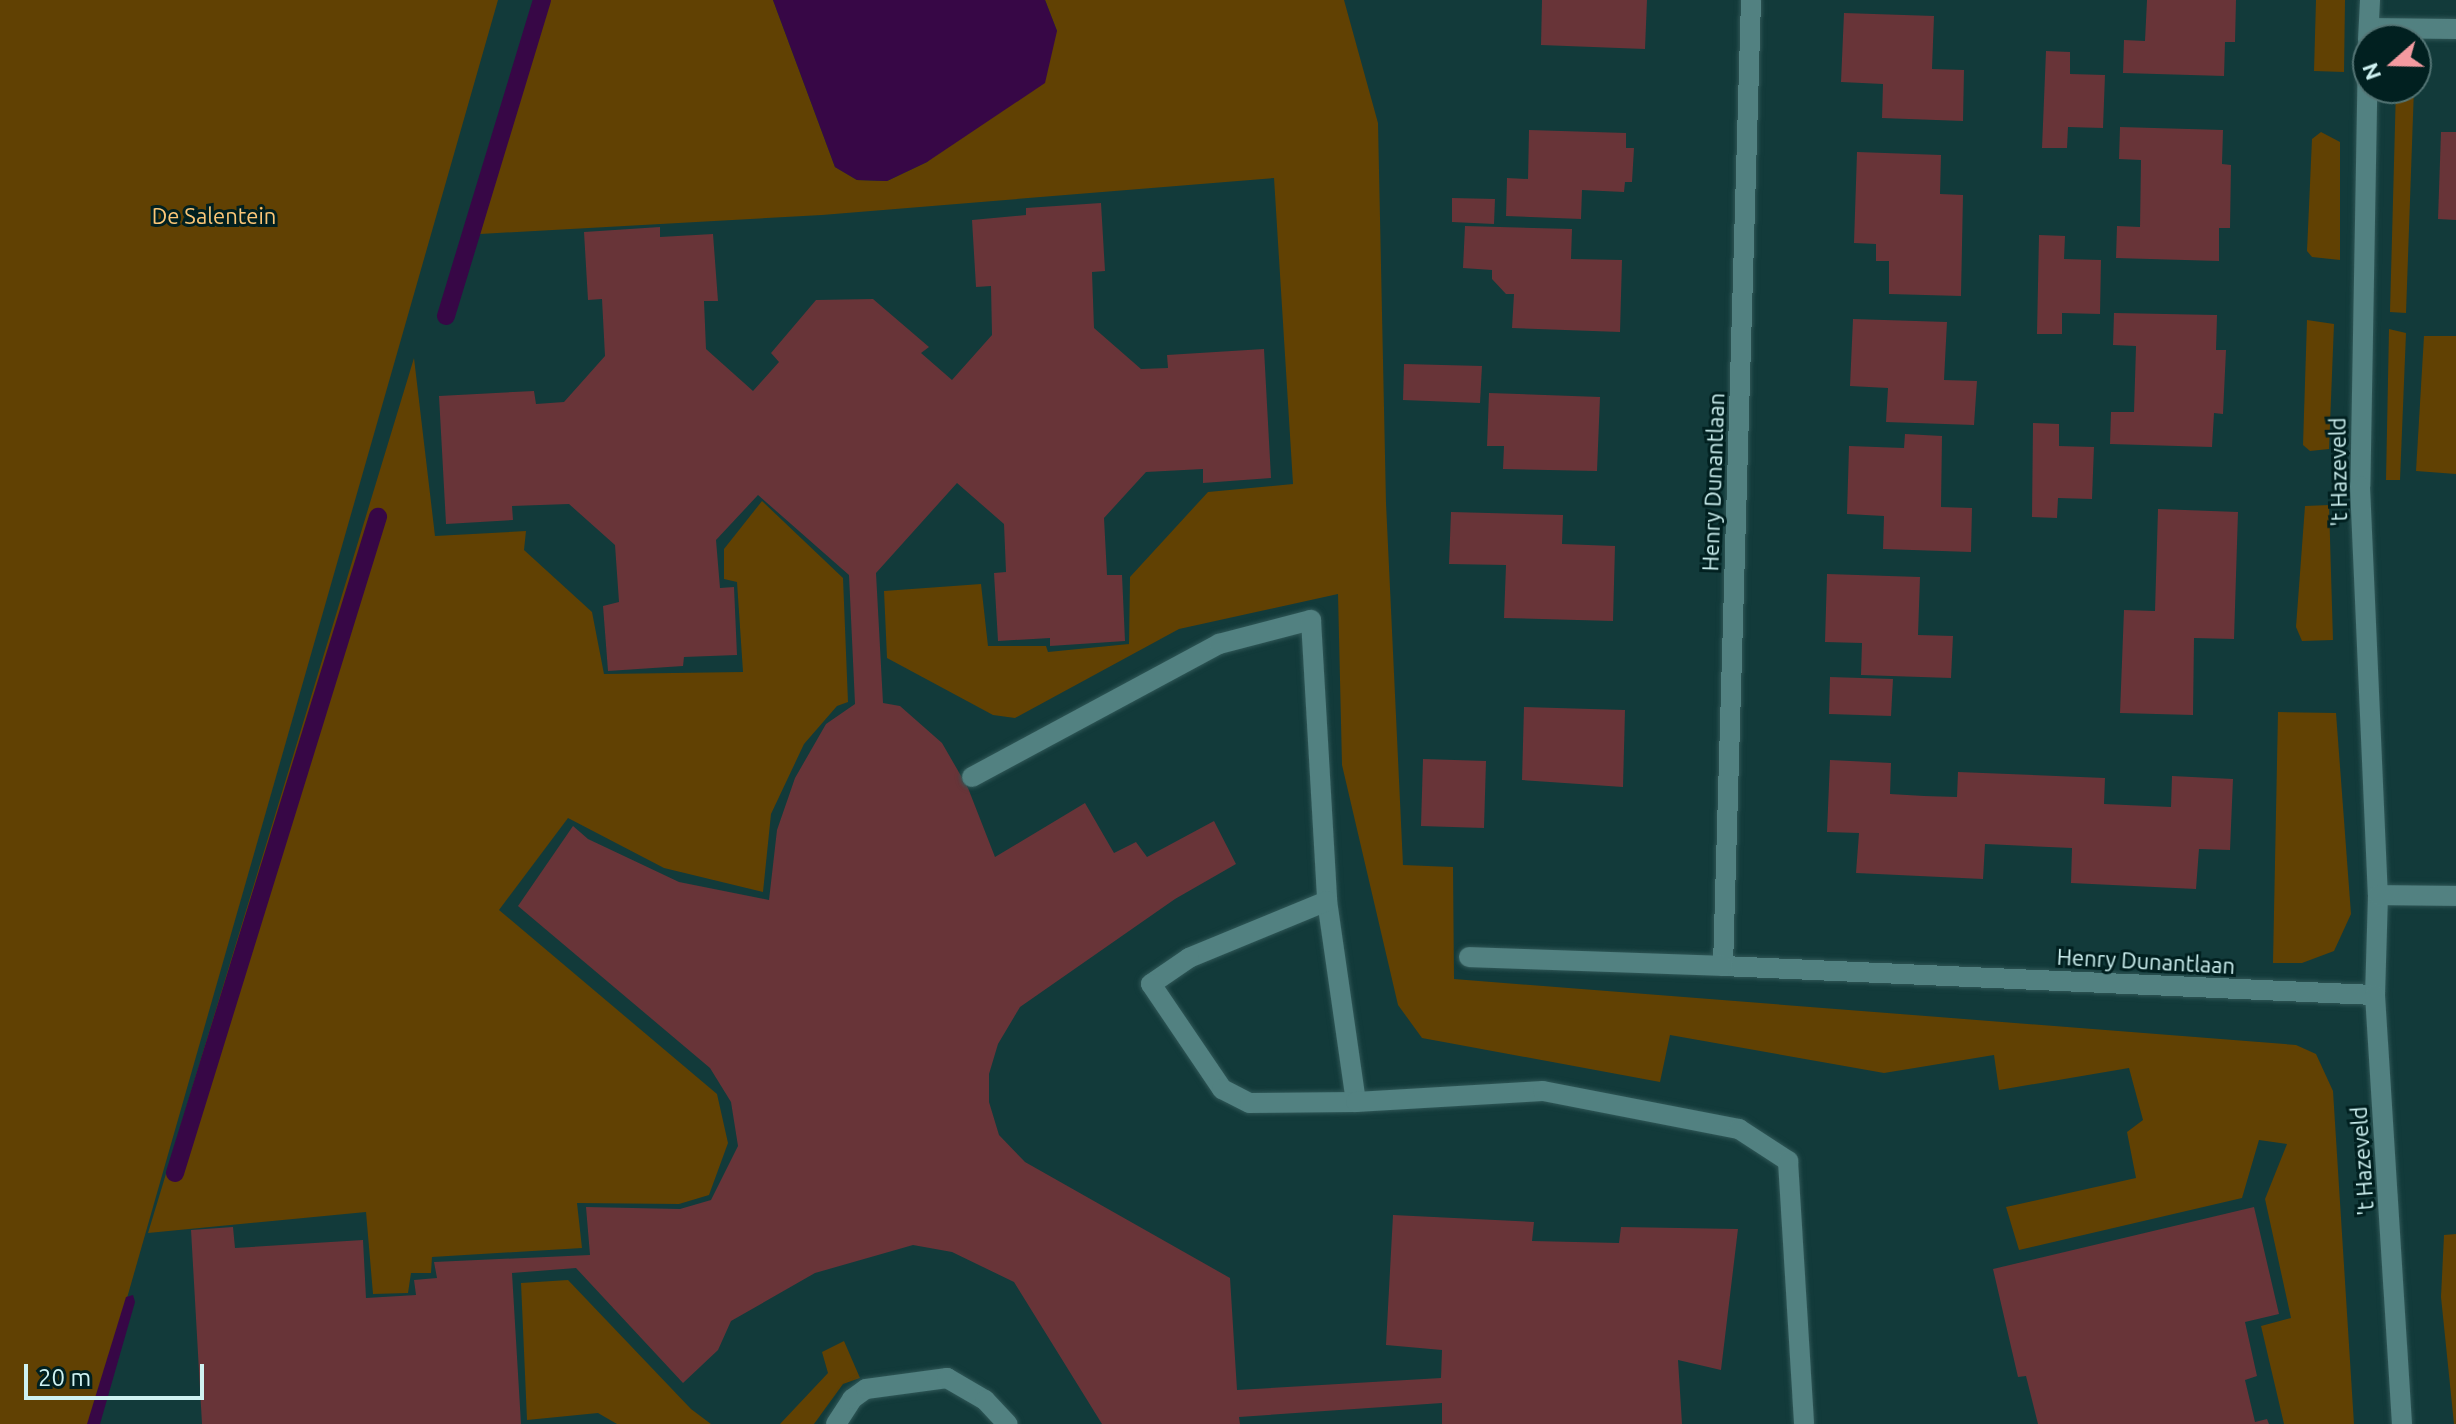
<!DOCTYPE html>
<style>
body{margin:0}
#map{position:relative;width:2456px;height:1424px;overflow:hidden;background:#123a3a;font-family:Ubuntu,sans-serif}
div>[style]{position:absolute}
.green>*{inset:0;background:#614103}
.water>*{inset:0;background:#370746}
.stream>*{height:18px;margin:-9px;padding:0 9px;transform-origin:9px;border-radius:9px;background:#370746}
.building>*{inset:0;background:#683438}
.roads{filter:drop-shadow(0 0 2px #305757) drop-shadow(0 0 2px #305757)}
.minor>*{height:20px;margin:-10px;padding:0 10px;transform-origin:10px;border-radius:10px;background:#528181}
span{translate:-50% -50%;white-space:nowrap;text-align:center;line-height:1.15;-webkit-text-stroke:6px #012020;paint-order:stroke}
.park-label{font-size:22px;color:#fbc677}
.street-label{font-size:22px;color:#cff2f2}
.north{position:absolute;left:2352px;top:24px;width:80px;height:80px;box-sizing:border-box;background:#012020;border:2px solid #537474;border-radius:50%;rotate:250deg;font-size:22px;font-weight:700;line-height:32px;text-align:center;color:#cff2f2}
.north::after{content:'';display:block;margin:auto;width:28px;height:36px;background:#f49aa0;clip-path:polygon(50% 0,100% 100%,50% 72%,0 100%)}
.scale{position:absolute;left:24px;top:1364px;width:180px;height:36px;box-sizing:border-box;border:4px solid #cff2f2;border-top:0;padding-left:10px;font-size:24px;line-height:28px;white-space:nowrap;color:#cff2f2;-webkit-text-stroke:6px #012020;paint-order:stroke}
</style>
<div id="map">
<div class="green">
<div style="clip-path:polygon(0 0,498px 0,91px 1424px,0 1424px)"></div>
<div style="clip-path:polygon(548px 0,773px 0,835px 167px,857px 180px,887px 181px,927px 162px,1057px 31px,1045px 0,1344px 0,1378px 123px,1386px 503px,1403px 865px,1453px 867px,1454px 979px,2296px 1045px,2316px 1054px,2333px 1091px,2354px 1424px,2284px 1424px,2261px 1326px,2291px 1318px,2265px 1199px,2287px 1144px,2259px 1140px,2242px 1198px,2019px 1250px,2006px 1207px,2136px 1178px,2127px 1132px,2143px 1120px,2129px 1068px,1999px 1090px,1994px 1055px,1884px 1073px,1670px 1035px,1660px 1082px,1422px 1038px,1398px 1005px,1342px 765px,1338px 594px,1179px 629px,1015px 718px,993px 715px,887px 658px,884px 591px,981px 584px,988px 646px,1046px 646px,1048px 652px,1129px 644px,1130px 577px,1208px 492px,1293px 484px,1274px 178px,822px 215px,480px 234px)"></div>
<div style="clip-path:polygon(2316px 0,2345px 0,2344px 72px,2314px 71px)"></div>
<div style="clip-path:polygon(2396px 88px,2414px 88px,2406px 313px,2390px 312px)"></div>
<div style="clip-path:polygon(2321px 132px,2340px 142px,2340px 260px,2312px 257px,2307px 251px,2312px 139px)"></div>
<div style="clip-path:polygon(2307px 320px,2334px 324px,2329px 449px,2310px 451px,2303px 445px)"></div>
<div style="clip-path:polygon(2389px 329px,2406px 333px,2400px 480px,2386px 480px)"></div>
<div style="clip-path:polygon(2424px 336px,2456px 336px,2456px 474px,2416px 471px)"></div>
<div style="clip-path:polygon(414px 358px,435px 536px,526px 531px,524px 550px,592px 612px,604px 674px,743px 672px,737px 582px,724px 579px,724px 549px,762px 501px,843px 578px,848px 702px,837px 706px,804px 744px,771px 814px,763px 892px,664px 868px,568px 818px,499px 910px,717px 1094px,728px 1143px,709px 1195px,679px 1204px,577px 1203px,582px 1248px,432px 1257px,431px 1273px,411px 1273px,408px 1293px,373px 1294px,366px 1212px,148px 1233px)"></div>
<div style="clip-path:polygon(2329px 505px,2333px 640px,2302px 641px,2296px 627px,2305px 506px)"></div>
<div style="clip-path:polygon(2278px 712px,2336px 713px,2351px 914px,2334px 951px,2302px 963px,2273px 963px)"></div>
<div style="clip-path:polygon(2456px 1234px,2456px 1424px,2454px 1424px,2441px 1297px,2444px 1235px)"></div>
<div style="clip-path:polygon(568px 1280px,691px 1409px,711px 1424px,617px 1424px,598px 1413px,527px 1420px,521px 1283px)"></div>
<div style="clip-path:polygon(844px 1341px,860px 1378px,843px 1384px,814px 1424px,780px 1424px,828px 1373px,822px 1352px)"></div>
</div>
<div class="water">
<div style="clip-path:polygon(773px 0,1045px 0,1057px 31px,1045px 83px,927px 162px,887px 181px,857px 180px,835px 167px)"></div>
<div style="clip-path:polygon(133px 1295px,135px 1302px,100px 1424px,87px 1424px,126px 1297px)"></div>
</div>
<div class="stream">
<div style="left:446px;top:316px;width:330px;rotate:-73.1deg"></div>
<div style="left:175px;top:1173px;width:687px;rotate:-72.81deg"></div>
</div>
<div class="building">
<div style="clip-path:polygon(1542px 0,1647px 0,1645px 49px,1541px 45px)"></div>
<div style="clip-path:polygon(2147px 0,2236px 0,2235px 42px,2225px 42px,2224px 76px,2123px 73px,2124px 40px,2145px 41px)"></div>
<div style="clip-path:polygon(1844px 13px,1934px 16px,1932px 69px,1964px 70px,1963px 121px,1882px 118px,1883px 84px,1841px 82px)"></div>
<div style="clip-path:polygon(2046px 51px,2070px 52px,2070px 74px,2105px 75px,2103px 128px,2068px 127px,2067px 148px,2042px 148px)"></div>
<div style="clip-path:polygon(2120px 127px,2223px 130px,2222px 164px,2231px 165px,2230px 228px,2219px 228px,2219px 261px,2116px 258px,2117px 226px,2140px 227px,2141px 160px,2119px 159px)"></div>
<div style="clip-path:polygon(1529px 130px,1626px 133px,1626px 148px,1634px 148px,1632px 182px,1625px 182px,1624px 192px,1582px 190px,1581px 219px,1506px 216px,1507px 178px,1528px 179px)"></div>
<div style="clip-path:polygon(2441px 132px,2456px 132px,2456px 220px,2438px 219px)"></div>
<div style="clip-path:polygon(1857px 152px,1941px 155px,1940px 194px,1963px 195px,1961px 296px,1889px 294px,1889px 261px,1876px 261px,1876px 244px,1854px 243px)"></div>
<div style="clip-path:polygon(1452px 198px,1495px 199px,1494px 224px,1452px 222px)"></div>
<div style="clip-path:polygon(1101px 203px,1105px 271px,1092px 272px,1094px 328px,1141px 369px,1168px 368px,1167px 355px,1264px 349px,1271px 478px,1203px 483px,1203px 469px,1146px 472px,1104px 518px,1107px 575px,1122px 575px,1125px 641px,1050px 646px,1050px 638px,998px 641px,994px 573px,1006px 572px,1004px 524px,957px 483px,876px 573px,883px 703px,900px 706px,942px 743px,968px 788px,995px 857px,1085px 803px,1114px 853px,1136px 842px,1147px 857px,1214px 821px,1236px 864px,1175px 899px,1020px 1007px,998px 1044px,989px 1074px,989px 1102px,999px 1135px,1025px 1162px,1230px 1278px,1237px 1390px,1441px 1378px,1442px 1350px,1386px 1345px,1393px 1215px,1534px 1222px,1532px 1241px,1619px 1243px,1621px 1227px,1738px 1229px,1721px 1370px,1678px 1360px,1682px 1424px,1442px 1424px,1442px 1403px,1239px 1417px,1240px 1424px,1102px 1424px,1014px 1282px,952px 1252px,913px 1245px,815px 1273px,731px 1321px,718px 1350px,683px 1383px,576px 1268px,512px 1273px,521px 1424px,202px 1424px,191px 1230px,233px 1227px,235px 1248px,363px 1240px,366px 1298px,416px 1295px,414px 1280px,437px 1278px,434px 1262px,590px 1255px,586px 1207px,680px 1209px,711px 1200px,738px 1146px,731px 1102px,710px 1068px,518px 906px,573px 826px,588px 839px,679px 882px,769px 900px,777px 830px,795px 778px,826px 724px,855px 704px,849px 575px,758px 495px,716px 540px,720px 588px,734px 587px,737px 655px,684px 657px,683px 666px,608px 671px,603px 606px,619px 602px,615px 545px,569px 504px,512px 506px,513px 520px,446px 524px,439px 396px,534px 391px,536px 404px,564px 402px,605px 356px,602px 299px,588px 300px,584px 232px,660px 227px,660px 237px,713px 234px,718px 301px,704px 301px,706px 349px,753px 391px,779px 362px,771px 353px,816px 300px,873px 299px,929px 347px,921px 353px,952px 380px,992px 335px,991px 286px,976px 287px,972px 220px,1026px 215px,1026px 208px)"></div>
<div style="clip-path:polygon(1465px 226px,1572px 229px,1571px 259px,1622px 260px,1620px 332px,1512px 328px,1514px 294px,1506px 294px,1492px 279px,1492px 270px,1463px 268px)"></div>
<div style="clip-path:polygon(2039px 235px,2065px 236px,2064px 259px,2101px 260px,2100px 314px,2062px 313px,2062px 334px,2037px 334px)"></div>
<div style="clip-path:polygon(2114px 313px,2217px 315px,2216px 350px,2226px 350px,2223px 414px,2214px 413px,2212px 447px,2110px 444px,2111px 412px,2134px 412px,2136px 346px,2113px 345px)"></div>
<div style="clip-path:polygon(1853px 319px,1947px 322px,1944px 380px,1977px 381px,1974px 425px,1886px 422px,1888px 388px,1850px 386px)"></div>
<div style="clip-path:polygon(1404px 364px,1482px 366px,1480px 403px,1403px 400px)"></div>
<div style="clip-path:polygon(1489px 393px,1600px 397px,1597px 471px,1503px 469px,1504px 446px,1487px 446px)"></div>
<div style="clip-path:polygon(2033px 423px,2059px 424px,2059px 446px,2094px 447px,2092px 499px,2058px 498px,2057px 518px,2032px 517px)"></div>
<div style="clip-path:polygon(1905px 434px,1942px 436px,1941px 507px,1972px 508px,1971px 552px,1883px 549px,1884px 516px,1847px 514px,1849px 446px,1904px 448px)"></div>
<div style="clip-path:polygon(2158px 509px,2238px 512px,2234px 639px,2194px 638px,2193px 715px,2120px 713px,2124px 610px,2155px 611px)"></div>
<div style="clip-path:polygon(1451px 512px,1563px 515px,1562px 544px,1615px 546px,1613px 621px,1504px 618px,1506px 565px,1449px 564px)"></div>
<div style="clip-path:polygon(1827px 574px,1920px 577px,1918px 635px,1953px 636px,1951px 678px,1861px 675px,1862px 643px,1825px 642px)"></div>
<div style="clip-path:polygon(1830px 677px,1893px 679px,1891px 716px,1829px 714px)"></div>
<div style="clip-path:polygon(1524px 707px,1625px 710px,1623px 787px,1522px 780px)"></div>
<div style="clip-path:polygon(1423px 759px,1486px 761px,1484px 828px,1421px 826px)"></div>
<div style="clip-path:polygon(1830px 760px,1891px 763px,1890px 794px,1924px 796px,1957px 797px,1958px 772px,2105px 778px,2104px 804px,2171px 807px,2172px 776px,2233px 779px,2230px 850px,2199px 849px,2196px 889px,2071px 883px,2072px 848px,1985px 844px,1983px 879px,1856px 873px,1859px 833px,1827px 832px)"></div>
<div style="clip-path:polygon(2254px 1207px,2279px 1314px,2245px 1322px,2257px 1376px,2245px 1380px,2255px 1422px,2267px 1419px,2269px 1424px,2038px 1424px,2026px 1376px,2018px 1377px,1993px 1269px)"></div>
</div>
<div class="roads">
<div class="minor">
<div style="left:1751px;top:0;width:966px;rotate:91.66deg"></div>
<div style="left:1723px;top:966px;width:653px;rotate:2.55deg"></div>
<div style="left:2369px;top:28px;width:87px;rotate:0.7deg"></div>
<div style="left:2368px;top:40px;width:40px;rotate:-87.1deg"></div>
<div style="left:2368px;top:49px;width:437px;rotate:91deg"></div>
<div style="left:2360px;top:486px;width:409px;rotate:87.5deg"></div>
<div style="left:2378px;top:895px;width:100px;rotate:91.7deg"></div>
<div style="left:2375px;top:995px;width:430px;rotate:86.4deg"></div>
<div style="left:972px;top:777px;width:281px;rotate:-28.3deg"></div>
<div style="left:1219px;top:644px;width:95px;rotate:-14.6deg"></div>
<div style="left:1311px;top:620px;width:281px;rotate:86.7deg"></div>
<div style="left:2378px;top:895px;width:78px;rotate:0.7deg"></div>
<div style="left:1469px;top:957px;width:254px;rotate:2deg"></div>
<div style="left:1356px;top:1102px;width:203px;rotate:-98.2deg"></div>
<div style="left:1327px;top:901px;width:149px;rotate:157.6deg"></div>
<div style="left:1189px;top:958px;width:46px;rotate:145.6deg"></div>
<div style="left:1151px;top:984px;width:127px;rotate:55.9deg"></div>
<div style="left:1222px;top:1089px;width:31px;rotate:27deg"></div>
<div style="left:1250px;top:1103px;width:106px;rotate:-0.5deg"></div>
<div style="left:1356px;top:1102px;width:187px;rotate:-3.4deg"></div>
<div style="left:1543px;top:1091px;width:200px;rotate:11deg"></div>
<div style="left:1739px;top:1129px;width:59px;rotate:33.1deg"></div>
<div style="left:1788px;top:1161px;width:263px;rotate:86.5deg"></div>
<div style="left:836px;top:1424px;width:30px;rotate:-57deg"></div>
<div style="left:852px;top:1399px;width:17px;rotate:-36deg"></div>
<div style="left:866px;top:1389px;width:82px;rotate:-7.7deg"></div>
<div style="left:947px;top:1378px;width:44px;rotate:30.1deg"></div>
<div style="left:985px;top:1400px;width:33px;rotate:47deg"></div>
</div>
</div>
<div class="park-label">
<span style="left:214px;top:216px">De Salentein</span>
</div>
<div class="street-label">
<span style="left:2338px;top:472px;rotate:-91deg">'t Hazeveld</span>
<span style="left:1713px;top:482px;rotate:-88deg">Henry Dunantlaan</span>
<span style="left:2146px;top:961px;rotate:3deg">Henry Dunantlaan</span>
<span style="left:2362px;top:1161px;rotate:-94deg">'t Hazeveld</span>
</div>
<div class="north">N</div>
<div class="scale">20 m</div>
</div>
